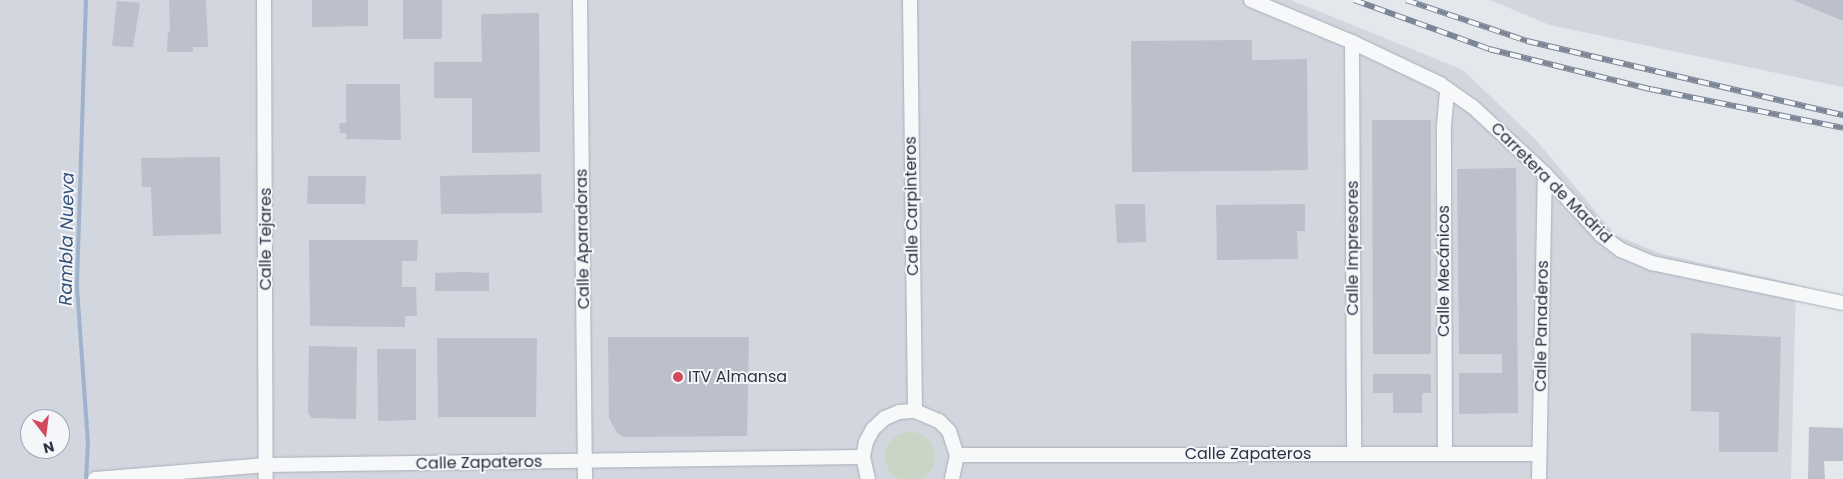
<!DOCTYPE html>
<meta charset="utf-8">
<style>
body{margin:0}
#map{position:relative;width:1843px;height:479px;overflow:hidden;background:#e4e7ec;font-family:Poppins,sans-serif}
div>[style]{position:absolute}
.built>*{inset:0;background:#d2d6de}
.green>*{inset:0;background:#c9d6c5}
.round{border-radius:50%}
.stream>*{height:4px;margin:-2px;padding:0 2px;transform-origin:2px;border-radius:2px;background:#9fb4cc}
.building>*{inset:0;background:#bbc0ca}
.roads{filter:drop-shadow(0 0 1px #a9aeb7) drop-shadow(0 0 1px #a9aeb7)}
.street>*{height:14px;margin:-7px;padding:0 7px;transform-origin:7px;border-radius:7px;background:#f7f8fa}
.rail>*{height:5.5px;margin-top:-2.75px;transform-origin:0;background:repeating-linear-gradient(90deg,#f4f6f9 0 11px,#7d8696 0 22px);box-sizing:border-box;border-block:1px solid #7d8696}
.dots>*{width:14px;height:14px;translate:-50% -50%;box-sizing:border-box;border:2px solid #f4f6f9;border-radius:50%}
span{translate:-50% -50%;white-space:nowrap;text-align:center;line-height:1.15;-webkit-text-stroke:4px #f4f6f9;paint-order:stroke}
.street-label{font-size:16px;color:#2b3445}
.poi-label{font-size:16px;color:#2b3445}
.left{translate:0 -50%;text-align:left}
.water-label{font-size:18px;color:#34527a;font-style:italic}
.north{position:absolute;left:20px;top:409px;width:50px;height:50px;box-sizing:border-box;background:#f4f6f9;border:1px solid #a4a8b1;border-radius:50%;rotate:165deg;font-size:14px;font-weight:700;line-height:20px;text-align:center;color:#2b3445}
.north::after{content:'';display:block;margin:auto;width:18px;height:22px;background:#d1495b;clip-path:polygon(50% 0,100% 100%,50% 72%,0 100%)}
</style>
<div id="map">
<div class="built">
<div style="clip-path:polygon(evenodd,0 0,1291px 0,1463px 70px,1537px 141px,1615px 235px,1662px 254px,1796px 284px,1791px 479px,0 479px,0 0,30px 419px,60px 419px,60px 449px,30px 449px,30px 419px)"></div>
<div style="clip-path:polygon(1490px 0,1843px 0,1843px 87px,1550px 25px)"></div>
</div>
<div class="green">
<div class="round" style="left:885px;top:432px;width:50px;height:50px"></div>
</div>
<div class="stream">
<div style="left:86px;top:479px;width:35px;rotate:-87deg"></div>
<div style="left:88px;top:444px;width:159px;rotate:-94deg"></div>
<div style="left:77px;top:285px;width:285px;rotate:-88.2deg"></div>
</div>
<div class="building">
<div style="clip-path:polygon(169px 0,206px 0,208px 47px,193px 47px,193px 52px,167px 52px,168px 32px,170px 31px)"></div>
<div style="clip-path:polygon(312px 0,368px 0,368px 26px,312px 27px)"></div>
<div style="clip-path:polygon(403px 0,442px 0,442px 39px,403px 39px)"></div>
<div style="clip-path:polygon(1793px 0,1843px 0,1843px 21px)"></div>
<div style="clip-path:polygon(117px 1px,140px 3px,133px 47px,112px 46px)"></div>
<div style="clip-path:polygon(539px 13px,540px 152px,472px 153px,472px 98px,434px 98px,434px 62px,482px 62px,481px 14px)"></div>
<div style="clip-path:polygon(1252px 40px,1252px 60px,1307px 59px,1308px 170px,1132px 172px,1131px 41px)"></div>
<div style="clip-path:polygon(346px 84px,400px 84px,401px 140px,346px 139px,346px 133px,340px 133px,339px 123px,346px 123px)"></div>
<div style="clip-path:polygon(1372px 120px,1431px 120px,1431px 354px,1373px 354px)"></div>
<div style="clip-path:polygon(220px 157px,221px 234px,153px 236px,151px 187px,142px 187px,141px 158px)"></div>
<div style="clip-path:polygon(1516px 168px,1518px 413px,1459px 414px,1459px 373px,1502px 373px,1502px 354px,1459px 354px,1457px 169px)"></div>
<div style="clip-path:polygon(541px 174px,542px 213px,441px 214px,440px 176px)"></div>
<div style="clip-path:polygon(308px 176px,366px 176px,365px 204px,307px 204px)"></div>
<div style="clip-path:polygon(1115px 204px,1145px 204px,1146px 242px,1117px 243px)"></div>
<div style="clip-path:polygon(1305px 204px,1305px 231px,1297px 231px,1298px 259px,1217px 260px,1216px 205px)"></div>
<div style="clip-path:polygon(309px 240px,418px 240px,417px 261px,402px 261px,402px 287px,416px 287px,417px 316px,405px 316px,405px 327px,310px 326px)"></div>
<div style="clip-path:polygon(463px 272px,489px 273px,489px 291px,435px 291px,435px 273px)"></div>
<div style="clip-path:polygon(1691px 333px,1781px 337px,1778px 452px,1719px 452px,1719px 412px,1691px 411px)"></div>
<div style="clip-path:polygon(608px 337px,749px 337px,747px 436px,624px 437px,617px 433px,609px 418px)"></div>
<div style="clip-path:polygon(437px 338px,537px 338px,536px 417px,438px 417px)"></div>
<div style="clip-path:polygon(309px 346px,357px 347px,356px 419px,312px 418px,308px 413px)"></div>
<div style="clip-path:polygon(377px 349px,416px 349px,416px 420px,378px 421px)"></div>
<div style="clip-path:polygon(1373px 374px,1431px 374px,1431px 393px,1422px 393px,1422px 413px,1393px 413px,1393px 393px,1373px 393px)"></div>
<div style="clip-path:polygon(1809px 427px,1843px 428px,1843px 461px,1824px 461px,1825px 479px,1808px 479px)"></div>
</div>
<div class="roads">
<div class="street">
<div style="left:264px;top:0;width:479px;rotate:89.8deg"></div>
<div style="left:580px;top:0;width:479px;rotate:89.4deg"></div>
<div style="left:910px;top:0;width:411px;rotate:89.3deg"></div>
<div style="left:1251px;top:0;width:109px;rotate:22.6deg"></div>
<div style="left:1352px;top:42px;width:98px;rotate:25.5deg"></div>
<div style="left:1440px;top:84px;width:39px;rotate:35deg"></div>
<div style="left:1472px;top:106px;width:100px;rotate:43deg"></div>
<div style="left:1545px;top:174px;width:83px;rotate:47.4deg"></div>
<div style="left:1601px;top:235px;width:25px;rotate:37deg"></div>
<div style="left:1621px;top:250px;width:34px;rotate:23deg"></div>
<div style="left:1652px;top:263px;width:195px;rotate:11.8deg"></div>
<div style="left:1352px;top:42px;width:412px;rotate:89.7deg"></div>
<div style="left:1445px;top:454px;width:328px;rotate:-90.2deg"></div>
<div style="left:1444px;top:126px;width:37px;rotate:-85deg"></div>
<div style="left:957px;top:455px;width:582px;rotate:-0.1deg"></div>
<div style="left:95px;top:479px;width:172px;rotate:-4.7deg"></div>
<div style="left:266px;top:465px;width:597px;rotate:-0.77deg"></div>
<div style="left:868px;top:479px;width:23px;rotate:-103deg"></div>
<div style="left:863px;top:457px;width:15px;rotate:-79deg"></div>
<div style="left:866px;top:442px;width:15px;rotate:-62deg"></div>
<div style="left:873px;top:429px;width:16px;rotate:-43deg"></div>
<div style="left:885px;top:418px;width:15px;rotate:-23deg"></div>
<div style="left:899px;top:412px;width:16px;rotate:-4deg"></div>
<div style="left:915px;top:411px;width:26px;rotate:23deg"></div>
<div style="left:939px;top:421px;width:14px;rotate:45deg"></div>
<div style="left:949px;top:431px;width:25px;rotate:72deg"></div>
<div style="left:957px;top:455px;width:25px;rotate:102deg"></div>
<div style="left:1539px;top:479px;width:305px;rotate:-88.9deg"></div>
</div>
</div>
<div class="rail">
<div style="left:1354px;top:0;width:144px;rotate:19.9deg"></div>
<div style="left:1489px;top:49px;width:166px;rotate:14deg"></div>
<div style="left:1650px;top:89px;width:197px;rotate:11.4deg"></div>
<div style="left:1406px;top:0;width:128px;rotate:18.7deg"></div>
<div style="left:1527px;top:41px;width:325px;rotate:13.2deg"></div>
</div>
<div class="dots">
<div style="left:678px;top:377px;background:#d1495b"></div>
</div>
<div class="street-label">
<span style="left:1551px;top:183px;rotate:45deg">Carretera de Madrid</span>
<span style="left:912px;top:206px;rotate:-91deg">Calle Carpinteros</span>
<span style="left:266px;top:239px;rotate:-90deg">Calle Tejares</span>
<span style="left:583px;top:239px;rotate:-91deg">Calle Aparadoras</span>
<span style="left:1353px;top:248px;rotate:-90deg">Calle Impresores</span>
<span style="left:1444px;top:271px;rotate:-90deg">Calle Mecánicos</span>
<span style="left:1542px;top:326px;rotate:-89deg">Calle Panaderos</span>
<span style="left:1248px;top:454px">Calle Zapateros</span>
<span style="left:479px;top:463px;rotate:-1deg">Calle Zapateros</span>
</div>
<div class="poi-label">
<span class="left" style="left:688px;top:377px">ITV Almansa</span>
</div>
<div class="water-label">
<span style="left:67px;top:239px;rotate:-89deg">Rambla Nueva</span>
</div>
<div class="north">N</div>
</div>
